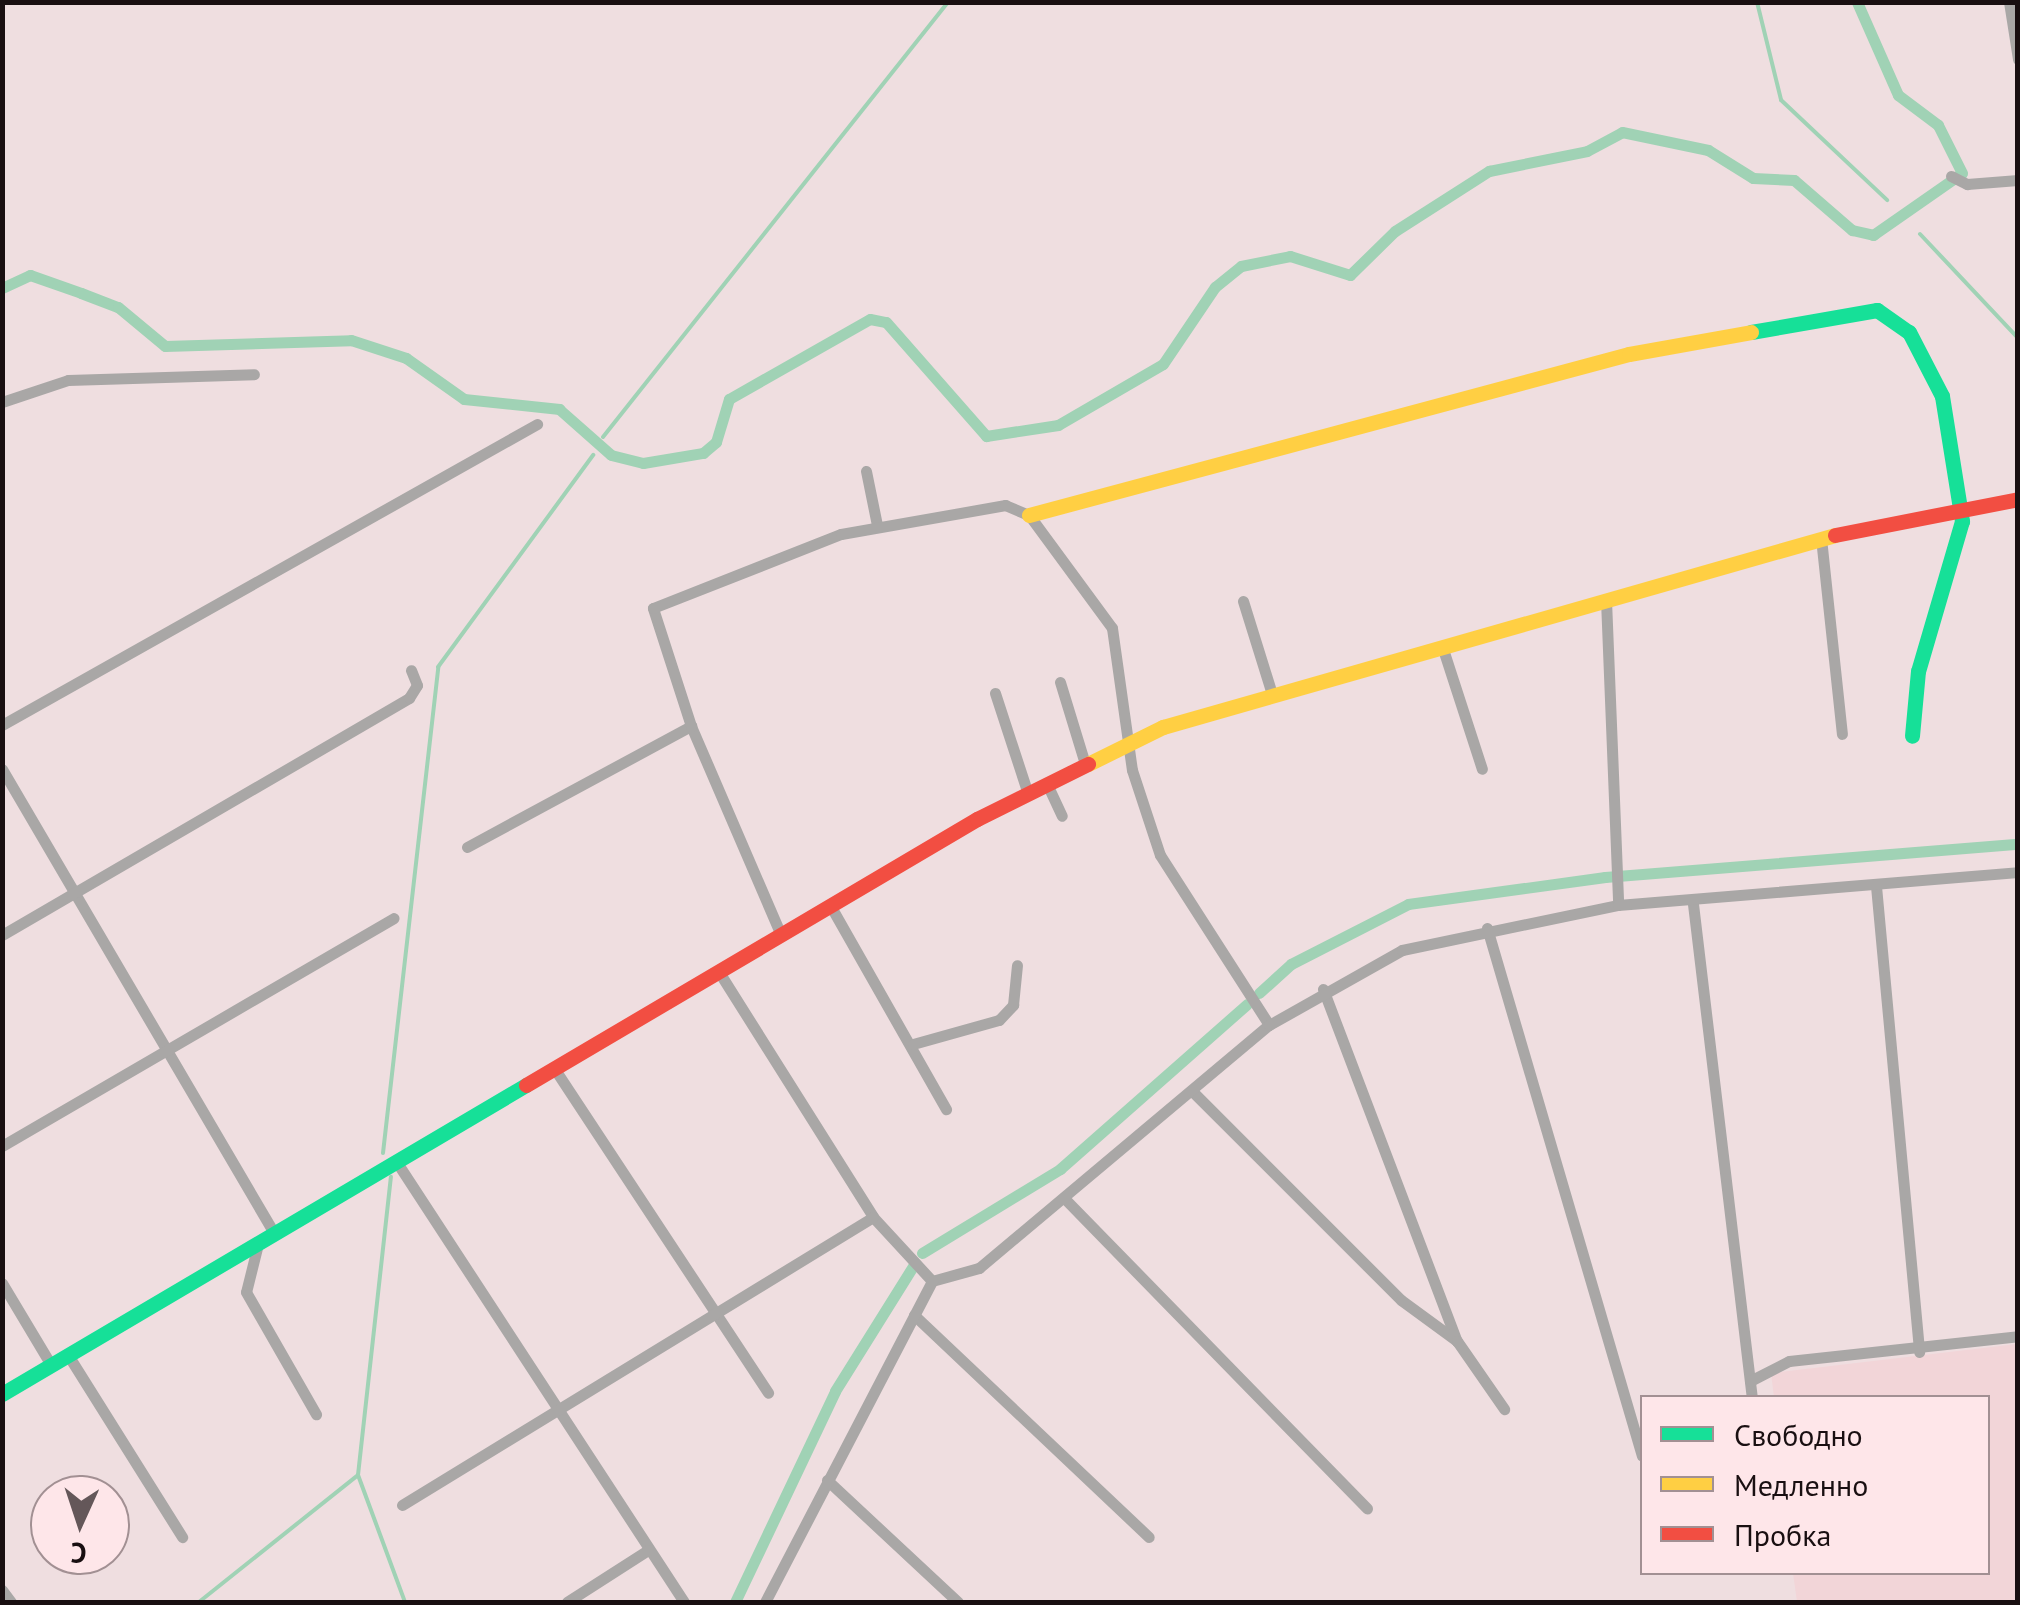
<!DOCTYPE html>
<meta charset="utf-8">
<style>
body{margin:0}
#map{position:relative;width:2020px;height:1605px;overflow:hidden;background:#efdee0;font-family:"PT Sans",sans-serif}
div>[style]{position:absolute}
.built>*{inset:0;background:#f2d5d8}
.stream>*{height:4px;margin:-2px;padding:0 2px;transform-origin:2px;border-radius:2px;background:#a0d2b5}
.canal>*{height:11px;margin:-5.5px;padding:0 5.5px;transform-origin:5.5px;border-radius:5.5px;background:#a0d2b5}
.street>*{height:11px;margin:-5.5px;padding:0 5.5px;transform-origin:5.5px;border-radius:5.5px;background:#a9a7a6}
.fast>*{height:15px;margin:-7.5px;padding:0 7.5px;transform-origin:7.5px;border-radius:7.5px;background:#16e098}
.slow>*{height:15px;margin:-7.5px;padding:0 7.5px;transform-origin:7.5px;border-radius:7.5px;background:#ffcf43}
.jam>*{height:15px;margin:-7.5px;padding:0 7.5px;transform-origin:7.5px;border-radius:7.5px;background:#f24e42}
span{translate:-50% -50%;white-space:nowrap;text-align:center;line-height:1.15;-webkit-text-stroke:8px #fee6e9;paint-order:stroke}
.frame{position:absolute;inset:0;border:5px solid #190f11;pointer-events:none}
.legend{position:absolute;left:1640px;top:1395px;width:350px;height:180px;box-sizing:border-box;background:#fee6e9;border:2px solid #a29093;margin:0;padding:12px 18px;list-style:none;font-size:30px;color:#190f11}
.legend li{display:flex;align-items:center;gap:20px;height:50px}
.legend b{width:50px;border:2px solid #a29093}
.north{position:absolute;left:30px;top:1475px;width:100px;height:100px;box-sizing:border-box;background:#fee6e9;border:2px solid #a29093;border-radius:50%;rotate:183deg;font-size:28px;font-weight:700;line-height:40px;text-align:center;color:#190f11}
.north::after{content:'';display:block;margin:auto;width:35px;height:45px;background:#645759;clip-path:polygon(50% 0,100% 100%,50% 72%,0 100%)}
</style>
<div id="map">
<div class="built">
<div style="clip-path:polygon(2017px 1344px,2017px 1602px,1797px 1602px,1793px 1573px,1988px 1572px,1988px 1398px,1774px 1397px,1771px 1373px)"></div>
</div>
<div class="stream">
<div style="left:1757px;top:2px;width:101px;rotate:76.2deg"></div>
<div style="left:1781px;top:100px;width:146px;rotate:43.3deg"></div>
<div style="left:1920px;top:234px;width:143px;rotate:46.7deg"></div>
<div style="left:603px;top:437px;width:555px;rotate:-51.58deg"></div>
<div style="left:383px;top:1153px;width:489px;rotate:-83.5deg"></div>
<div style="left:438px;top:667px;width:263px;rotate:-53.8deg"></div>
<div style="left:358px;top:1475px;width:135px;rotate:69.7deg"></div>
<div style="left:199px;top:1602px;width:203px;rotate:-38.6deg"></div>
<div style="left:358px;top:1475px;width:300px;rotate:-83.7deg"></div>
</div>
<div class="canal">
<div style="left:2px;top:288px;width:31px;rotate:-25deg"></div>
<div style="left:30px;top:275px;width:54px;rotate:19.4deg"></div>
<div style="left:81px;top:293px;width:40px;rotate:21deg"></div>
<div style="left:118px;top:307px;width:61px;rotate:39.7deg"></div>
<div style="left:165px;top:346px;width:186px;rotate:-1.8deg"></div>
<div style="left:351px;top:340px;width:58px;rotate:18.1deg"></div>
<div style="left:406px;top:358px;width:71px;rotate:35.3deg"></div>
<div style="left:464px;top:399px;width:96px;rotate:6deg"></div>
<div style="left:559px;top:409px;width:69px;rotate:41.5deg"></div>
<div style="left:611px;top:455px;width:33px;rotate:14deg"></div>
<div style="left:643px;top:463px;width:61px;rotate:-9.5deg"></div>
<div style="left:703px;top:453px;width:17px;rotate:-40deg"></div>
<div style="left:716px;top:442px;width:45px;rotate:-73.2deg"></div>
<div style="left:729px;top:399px;width:162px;rotate:-29.6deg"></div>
<div style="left:870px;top:319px;width:16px;rotate:11deg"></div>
<div style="left:886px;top:322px;width:152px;rotate:48.7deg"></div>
<div style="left:986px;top:436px;width:73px;rotate:-8.7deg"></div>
<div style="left:1058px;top:425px;width:121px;rotate:-30.2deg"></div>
<div style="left:1163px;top:364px;width:93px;rotate:-56deg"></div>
<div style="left:1215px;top:287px;width:33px;rotate:-39deg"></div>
<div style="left:1241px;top:266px;width:50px;rotate:-11.5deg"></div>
<div style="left:1290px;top:256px;width:63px;rotate:17.6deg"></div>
<div style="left:1350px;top:275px;width:63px;rotate:-44.4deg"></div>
<div style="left:1395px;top:231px;width:112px;rotate:-32.6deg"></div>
<div style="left:1489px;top:171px;width:100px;rotate:-11.5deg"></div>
<div style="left:1587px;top:151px;width:40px;rotate:-28deg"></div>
<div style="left:1622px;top:132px;width:88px;rotate:11.8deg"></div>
<div style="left:1708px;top:150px;width:53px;rotate:31.9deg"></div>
<div style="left:1753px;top:178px;width:41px;rotate:2.8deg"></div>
<div style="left:1794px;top:180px;width:77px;rotate:40.8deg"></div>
<div style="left:1852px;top:230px;width:22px;rotate:13deg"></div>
<div style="left:1873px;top:235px;width:108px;rotate:-34.9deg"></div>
<div style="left:1962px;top:173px;width:54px;rotate:-116.6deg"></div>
<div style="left:1938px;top:125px;width:50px;rotate:-143.1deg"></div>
<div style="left:1898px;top:95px;width:102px;rotate:-113.8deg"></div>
<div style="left:1259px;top:993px;width:43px;rotate:-42.2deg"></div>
<div style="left:1291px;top:964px;width:131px;rotate:-27.1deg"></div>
<div style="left:1408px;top:904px;width:199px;rotate:-7.8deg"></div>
<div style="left:1605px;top:877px;width:414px;rotate:-4.6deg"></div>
<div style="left:922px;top:1253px;width:162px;rotate:-31.3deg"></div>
<div style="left:1060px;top:1169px;width:249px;rotate:-41.4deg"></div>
<div style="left:735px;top:1602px;width:233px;rotate:-64.6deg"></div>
<div style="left:835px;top:1391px;width:151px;rotate:-58deg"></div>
</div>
<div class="street">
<div style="left:2009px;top:2px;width:58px;rotate:81deg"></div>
<div style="left:1951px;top:176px;width:18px;rotate:27deg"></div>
<div style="left:1967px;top:184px;width:51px;rotate:-4.5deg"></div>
<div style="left:2px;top:402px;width:70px;rotate:-18.4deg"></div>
<div style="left:68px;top:380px;width:186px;rotate:-1.8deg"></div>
<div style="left:866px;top:471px;width:55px;rotate:78.5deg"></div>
<div style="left:1821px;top:538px;width:197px;rotate:83.9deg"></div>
<div style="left:1606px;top:600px;width:305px;rotate:87.7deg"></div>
<div style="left:1243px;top:601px;width:94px;rotate:72.7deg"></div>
<div style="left:1442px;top:646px;width:129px;rotate:72deg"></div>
<div style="left:1060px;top:682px;width:86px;rotate:73deg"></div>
<div style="left:995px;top:693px;width:106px;rotate:71.9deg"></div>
<div style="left:2px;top:725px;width:614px;rotate:-29.36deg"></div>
<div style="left:2px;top:769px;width:538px;rotate:59.62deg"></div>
<div style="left:1047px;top:784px;width:35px;rotate:65deg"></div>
<div style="left:467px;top:847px;width:255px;rotate:-28.4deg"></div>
<div style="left:1876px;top:886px;width:468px;rotate:84.7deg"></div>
<div style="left:1693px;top:904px;width:498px;rotate:83.2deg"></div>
<div style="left:830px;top:905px;width:235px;rotate:60.4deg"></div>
<div style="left:1487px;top:928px;width:550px;rotate:73.64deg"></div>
<div style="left:2px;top:935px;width:471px;rotate:-30.2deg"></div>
<div style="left:409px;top:698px;width:15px;rotate:-58deg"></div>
<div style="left:417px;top:685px;width:16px;rotate:-112deg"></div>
<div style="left:781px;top:935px;width:228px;rotate:-113.3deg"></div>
<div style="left:691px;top:726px;width:124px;rotate:-107.9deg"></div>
<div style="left:653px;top:608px;width:202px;rotate:-21.5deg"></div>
<div style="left:841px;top:534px;width:167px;rotate:-10deg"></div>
<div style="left:1005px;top:505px;width:26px;rotate:23deg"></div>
<div style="left:1029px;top:515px;width:140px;rotate:53.7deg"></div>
<div style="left:1112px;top:628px;width:143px;rotate:82deg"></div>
<div style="left:1132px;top:770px;width:89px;rotate:71.8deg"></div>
<div style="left:1160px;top:855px;width:202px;rotate:57.3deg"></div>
<div style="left:719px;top:972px;width:289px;rotate:57.8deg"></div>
<div style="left:873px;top:1217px;width:87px;rotate:47.3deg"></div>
<div style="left:1323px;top:989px;width:377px;rotate:69.2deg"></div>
<div style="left:913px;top:1044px;width:89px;rotate:-15.6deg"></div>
<div style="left:999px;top:1020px;width:21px;rotate:-47deg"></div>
<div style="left:1013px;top:1005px;width:40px;rotate:-84.3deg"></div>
<div style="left:554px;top:1068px;width:389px;rotate:56.6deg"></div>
<div style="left:1193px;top:1092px;width:294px;rotate:45deg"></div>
<div style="left:1401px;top:1300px;width:69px;rotate:36.2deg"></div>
<div style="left:1457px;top:1341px;width:83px;rotate:55.3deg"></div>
<div style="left:2px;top:1146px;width:453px;rotate:-30.2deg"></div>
<div style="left:396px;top:1161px;width:527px;rotate:56.85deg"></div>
<div style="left:1066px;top:1200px;width:431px;rotate:45.7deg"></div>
<div style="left:258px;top:1244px;width:49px;rotate:104deg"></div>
<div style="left:246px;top:1292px;width:141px;rotate:60.2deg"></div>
<div style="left:932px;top:1281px;width:49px;rotate:-15.5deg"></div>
<div style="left:979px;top:1268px;width:378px;rotate:-40deg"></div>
<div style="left:1269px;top:1025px;width:153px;rotate:-29.4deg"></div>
<div style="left:1402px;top:950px;width:221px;rotate:-11.8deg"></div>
<div style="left:1618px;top:905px;width:401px;rotate:-4.7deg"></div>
<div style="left:2px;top:1283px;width:96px;rotate:59.1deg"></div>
<div style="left:914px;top:1315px;width:323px;rotate:43.4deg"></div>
<div style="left:68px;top:1355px;width:215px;rotate:57.9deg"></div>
<div style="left:1750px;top:1381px;width:44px;rotate:-27.1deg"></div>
<div style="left:1789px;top:1361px;width:230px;rotate:-6.2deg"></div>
<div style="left:827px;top:1480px;width:179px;rotate:43deg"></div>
<div style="left:402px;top:1505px;width:552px;rotate:-31.44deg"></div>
<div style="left:2px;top:1590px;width:15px;rotate:53deg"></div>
<div style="left:567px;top:1602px;width:96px;rotate:-32.7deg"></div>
<div style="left:765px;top:1602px;width:362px;rotate:-62.5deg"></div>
</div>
<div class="fast">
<div style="left:1751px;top:332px;width:128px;rotate:-9.9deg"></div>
<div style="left:1877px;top:310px;width:39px;rotate:35deg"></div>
<div style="left:1909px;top:332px;width:72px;rotate:62.7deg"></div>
<div style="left:1942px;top:396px;width:127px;rotate:80.9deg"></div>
<div style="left:1962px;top:521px;width:156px;rotate:106.3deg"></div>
<div style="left:1918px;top:671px;width:65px;rotate:95.3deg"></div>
<div style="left:2px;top:1394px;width:608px;rotate:-30.53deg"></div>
</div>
<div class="slow">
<div style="left:1029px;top:515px;width:621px;rotate:-15.02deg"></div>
<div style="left:1629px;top:354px;width:124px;rotate:-10.2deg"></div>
<div style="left:1088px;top:764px;width:84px;rotate:-26.3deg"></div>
<div style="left:1163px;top:727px;width:699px;rotate:-15.95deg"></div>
</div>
<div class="jam">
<div style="left:1835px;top:535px;width:187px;rotate:-11.1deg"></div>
<div style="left:526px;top:1085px;width:524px;rotate:-30.53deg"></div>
<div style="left:977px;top:819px;width:124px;rotate:-26.4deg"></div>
</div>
<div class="frame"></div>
<ul class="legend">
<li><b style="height:12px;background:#16e098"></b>Свободно</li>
<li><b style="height:12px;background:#ffcf43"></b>Медленно</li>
<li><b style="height:12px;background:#f24e42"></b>Пробка</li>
</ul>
<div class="north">С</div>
</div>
